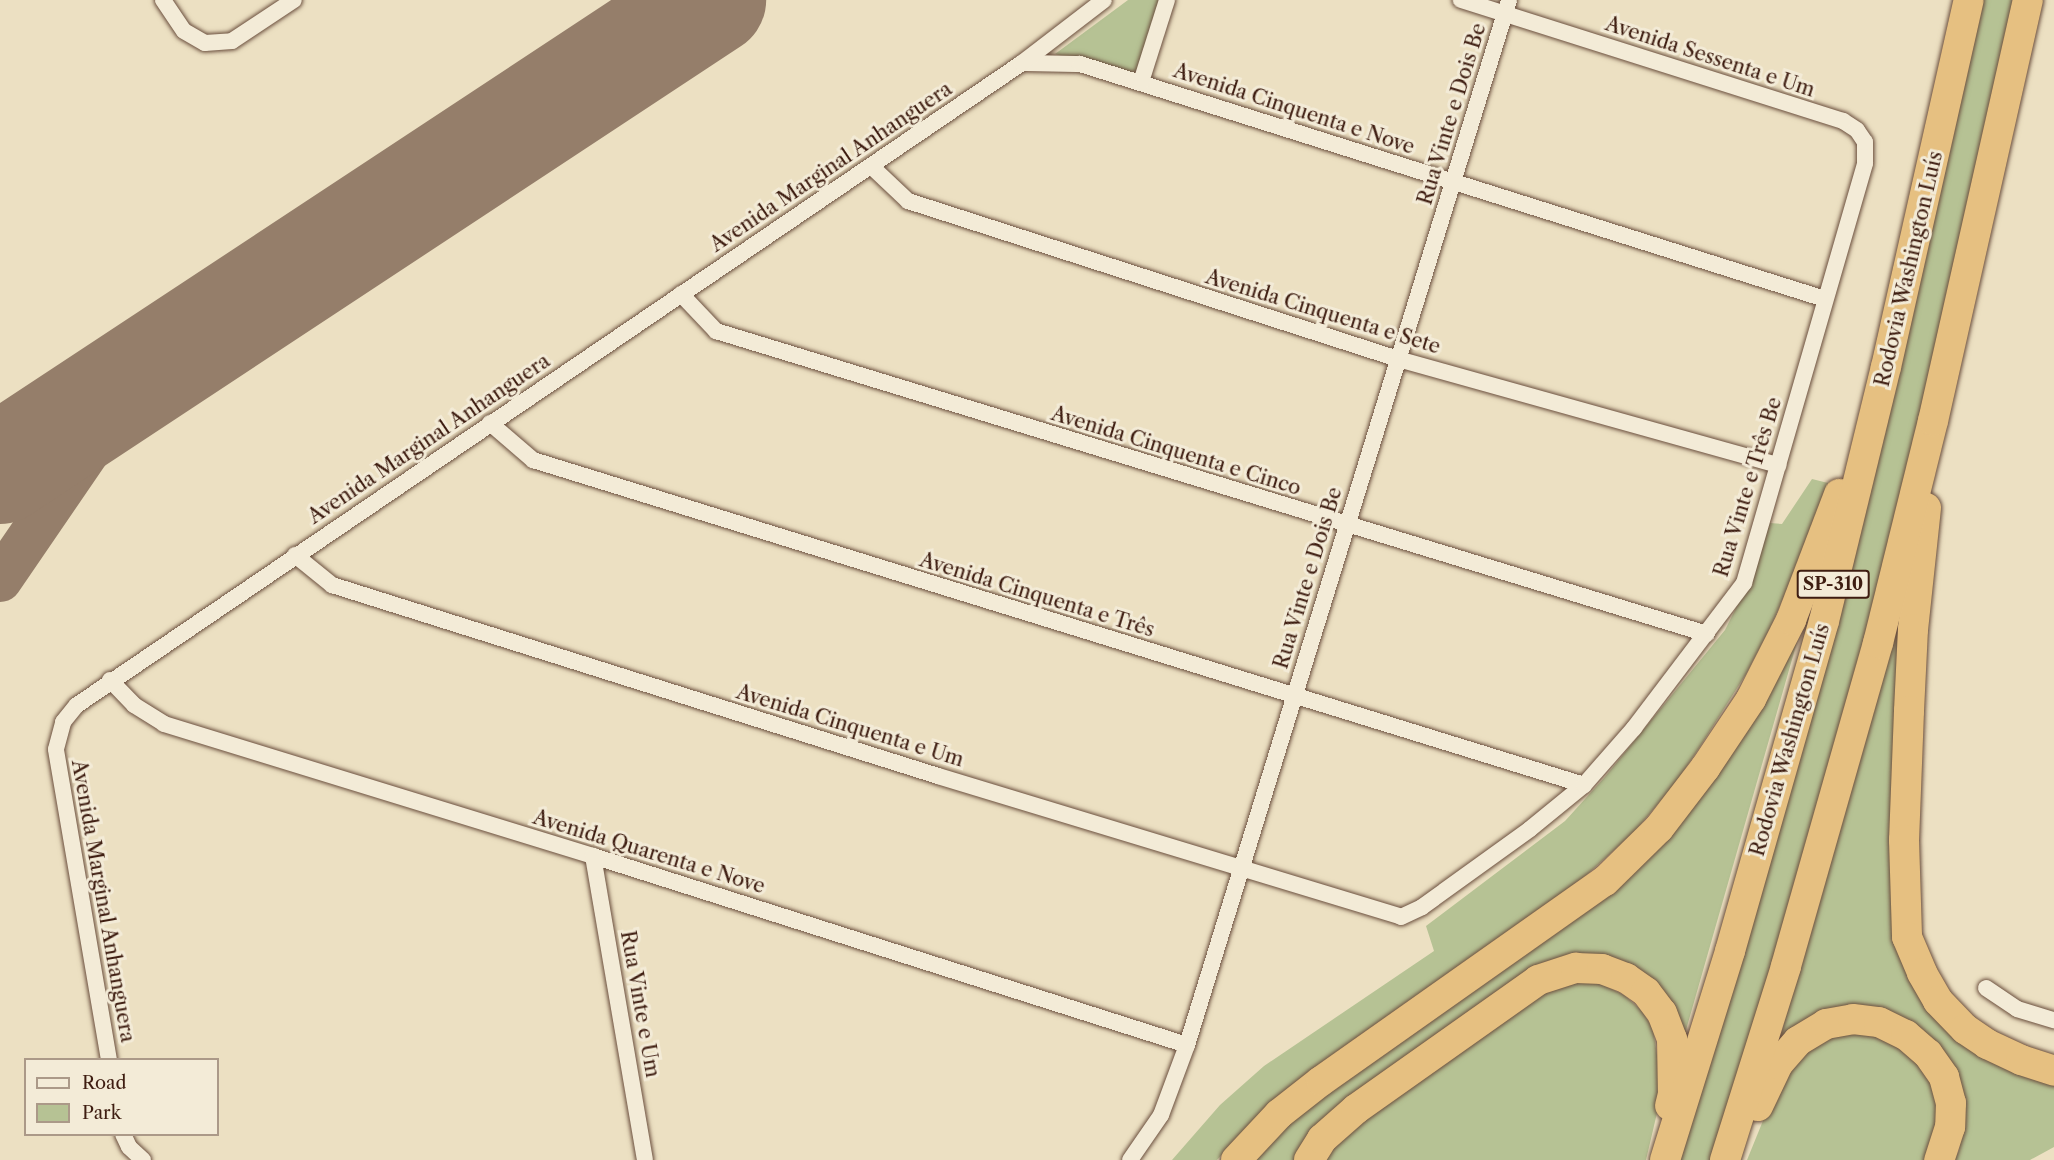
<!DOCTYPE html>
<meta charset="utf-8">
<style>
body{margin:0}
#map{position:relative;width:2054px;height:1160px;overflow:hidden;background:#ece0c2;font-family:"Libre Caslon Text",serif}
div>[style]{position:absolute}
.green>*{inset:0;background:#b6c294}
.taxiway>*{height:44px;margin:-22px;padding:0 22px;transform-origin:22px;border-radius:22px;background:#957e6a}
.runway>*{height:110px;margin:-55px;padding:0 55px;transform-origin:55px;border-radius:55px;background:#957e6a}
.roads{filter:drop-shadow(0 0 2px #6a4e3d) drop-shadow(0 0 2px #6a4e3d)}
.minor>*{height:16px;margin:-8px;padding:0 8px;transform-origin:8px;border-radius:8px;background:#f3ebd7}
.motorway>*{height:30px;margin:-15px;padding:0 15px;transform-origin:15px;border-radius:15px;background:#e6c081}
span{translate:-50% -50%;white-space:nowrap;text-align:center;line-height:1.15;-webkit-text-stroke:6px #f3ebd7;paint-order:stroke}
.shield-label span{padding:2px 4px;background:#f3ebd7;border:2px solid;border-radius:4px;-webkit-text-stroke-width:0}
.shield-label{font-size:18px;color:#3e1d11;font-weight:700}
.street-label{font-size:20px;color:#3e1d11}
.legend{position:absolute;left:24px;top:1058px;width:195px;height:78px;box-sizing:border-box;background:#f3ebd7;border:2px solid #ab9988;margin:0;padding:8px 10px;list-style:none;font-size:18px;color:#3e1d11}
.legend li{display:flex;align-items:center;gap:12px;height:30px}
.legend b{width:30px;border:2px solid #ab9988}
</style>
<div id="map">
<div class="green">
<div style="clip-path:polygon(1128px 0,1159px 0,1138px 77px,1055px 54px)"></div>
<div style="clip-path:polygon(1980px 0,2018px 0,1869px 633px,1717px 1160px,1674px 1160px)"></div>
<div style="clip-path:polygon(1812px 479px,1828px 483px,1816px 524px,1770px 628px,1746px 674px,1701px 745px,1677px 781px,1635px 831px,1581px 880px,1259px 1115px,1217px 1160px,1172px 1160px,1220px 1105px,1264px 1066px,1434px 951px,1426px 926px,1565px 821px,1604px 778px,1725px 630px,1746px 588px,1770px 523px,1782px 524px)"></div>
<div style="clip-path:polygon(1914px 546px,1915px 979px,2054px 1081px,2054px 1147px,2030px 1160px,1954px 1160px,1959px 1151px,1964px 1120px,1916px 1026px,1779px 1042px)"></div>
<div style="clip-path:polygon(1803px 621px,1680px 1051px,1666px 1007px,1570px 962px,1297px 1160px,1249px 1160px,1303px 1111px,1572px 918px)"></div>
<div style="clip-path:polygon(1588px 982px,1603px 985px,1624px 995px,1642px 1011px,1653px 1029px,1660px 1075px,1657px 1113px,1646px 1160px,1321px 1160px,1326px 1150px,1517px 1005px,1567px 983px)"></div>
<div style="clip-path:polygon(1837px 1032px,1880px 1036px,1914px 1055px,1935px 1090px,1939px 1128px,1927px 1160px,1747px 1160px,1773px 1096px,1806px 1051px)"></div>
</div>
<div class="taxiway">
<div style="left:0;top:580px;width:165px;rotate:-55.6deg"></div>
<div style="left:93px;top:444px;width:100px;rotate:-51.1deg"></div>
</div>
<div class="runway">
<div style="left:0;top:469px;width:852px;rotate:-33.41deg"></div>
</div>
<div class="roads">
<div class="minor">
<div style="left:163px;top:0;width:37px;rotate:56deg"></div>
<div style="left:184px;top:31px;width:24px;rotate:30deg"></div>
<div style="left:205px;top:43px;width:27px;rotate:-4deg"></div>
<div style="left:232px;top:41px;width:74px;rotate:-33.5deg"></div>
<div style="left:1022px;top:63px;width:58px;rotate:1deg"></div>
<div style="left:1080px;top:64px;width:781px;rotate:17.51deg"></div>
<div style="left:1141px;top:82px;width:86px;rotate:-72.4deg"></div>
<div style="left:871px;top:166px;width:51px;rotate:43.4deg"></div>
<div style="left:908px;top:201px;width:515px;rotate:17.87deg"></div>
<div style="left:1398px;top:359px;width:395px;rotate:15.6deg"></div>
<div style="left:681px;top:294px;width:51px;rotate:46.6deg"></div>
<div style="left:716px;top:331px;width:1036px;rotate:17deg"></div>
<div style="left:490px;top:423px;width:57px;rotate:40.7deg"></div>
<div style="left:533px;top:460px;width:1100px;rotate:17.18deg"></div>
<div style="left:295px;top:555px;width:48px;rotate:39deg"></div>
<div style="left:332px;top:585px;width:635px;rotate:17.49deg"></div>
<div style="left:938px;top:776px;width:484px;rotate:16.9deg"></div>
<div style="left:1401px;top:917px;width:23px;rotate:-25deg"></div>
<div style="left:1422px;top:907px;width:133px;rotate:-35.8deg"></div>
<div style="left:1530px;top:829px;width:70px;rotate:-39.2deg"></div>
<div style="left:1584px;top:785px;width:76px;rotate:-48.7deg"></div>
<div style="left:1634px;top:728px;width:182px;rotate:-52.8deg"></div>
<div style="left:1744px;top:583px;width:437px;rotate:-73.9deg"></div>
<div style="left:1865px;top:163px;width:21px;rotate:-90deg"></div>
<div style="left:1865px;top:142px;width:14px;rotate:-124deg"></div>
<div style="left:1857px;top:130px;width:17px;rotate:-147deg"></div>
<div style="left:1843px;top:121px;width:401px;rotate:-162.4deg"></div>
<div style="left:110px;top:680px;width:35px;rotate:46deg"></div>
<div style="left:134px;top:705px;width:36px;rotate:32deg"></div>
<div style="left:164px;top:724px;width:449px;rotate:17.1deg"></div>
<div style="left:593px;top:856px;width:623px;rotate:17.65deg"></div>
<div style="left:593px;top:856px;width:308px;rotate:80.3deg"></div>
<div style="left:1986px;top:988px;width:37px;rotate:34deg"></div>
<div style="left:2017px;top:1009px;width:39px;rotate:17deg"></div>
<div style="left:109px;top:1060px;width:315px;rotate:-99.7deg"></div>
<div style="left:56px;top:749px;width:28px;rotate:-75deg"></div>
<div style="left:63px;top:722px;width:22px;rotate:-51deg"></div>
<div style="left:77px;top:705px;width:1142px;rotate:-34.19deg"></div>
<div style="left:1022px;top:63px;width:103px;rotate:-37.5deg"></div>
<div style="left:123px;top:1134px;width:14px;rotate:65deg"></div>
<div style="left:129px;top:1147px;width:19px;rotate:43deg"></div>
<div style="left:1130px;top:1160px;width:55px;rotate:-55.4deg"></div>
<div style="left:1161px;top:1115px;width:75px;rotate:-69.6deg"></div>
<div style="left:1187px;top:1045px;width:1093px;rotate:-72.87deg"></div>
</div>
<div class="motorway">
<div style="left:1926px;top:508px;width:122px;rotate:96.1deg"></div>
<div style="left:1913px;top:629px;width:82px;rotate:92.8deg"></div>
<div style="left:1909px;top:711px;width:129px;rotate:92.2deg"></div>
<div style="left:1904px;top:840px;width:97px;rotate:88.2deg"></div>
<div style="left:1907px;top:937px;width:39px;rotate:67deg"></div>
<div style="left:1922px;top:973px;width:32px;rotate:60deg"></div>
<div style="left:1938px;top:1001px;width:39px;rotate:46deg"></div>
<div style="left:1965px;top:1029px;width:27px;rotate:34deg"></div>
<div style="left:1987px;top:1044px;width:38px;rotate:25deg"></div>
<div style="left:2021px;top:1060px;width:35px;rotate:18deg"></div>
<div style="left:1758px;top:1106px;width:47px;rotate:-64.5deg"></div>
<div style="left:1778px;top:1064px;width:30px;rotate:-49deg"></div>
<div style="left:1798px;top:1041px;width:33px;rotate:-31deg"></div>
<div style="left:1826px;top:1024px;width:27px;rotate:-10deg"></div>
<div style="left:1853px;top:1019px;width:26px;rotate:7deg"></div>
<div style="left:1879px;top:1022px;width:30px;rotate:26deg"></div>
<div style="left:1906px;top:1035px;width:29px;rotate:41deg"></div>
<div style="left:1928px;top:1054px;width:28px;rotate:55deg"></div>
<div style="left:1944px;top:1077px;width:27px;rotate:75deg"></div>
<div style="left:1951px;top:1103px;width:24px;rotate:92deg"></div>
<div style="left:1950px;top:1127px;width:35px;rotate:108deg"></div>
<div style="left:1236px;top:1160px;width:63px;rotate:-46.9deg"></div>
<div style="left:1279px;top:1114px;width:53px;rotate:-38.2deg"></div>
<div style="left:1321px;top:1081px;width:347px;rotate:-35.2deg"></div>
<div style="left:1605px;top:881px;width:76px;rotate:-44.5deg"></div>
<div style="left:1659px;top:828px;width:76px;rotate:-52.5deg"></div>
<div style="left:1705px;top:768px;width:83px;rotate:-56.3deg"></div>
<div style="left:1751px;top:699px;width:89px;rotate:-63.1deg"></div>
<div style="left:1791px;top:620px;width:135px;rotate:-69.1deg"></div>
<div style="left:1309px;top:1160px;width:25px;rotate:-58deg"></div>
<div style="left:1322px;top:1139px;width:45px;rotate:-41.4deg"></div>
<div style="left:1356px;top:1109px;width:223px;rotate:-35.3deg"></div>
<div style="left:1538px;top:980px;width:40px;rotate:-18deg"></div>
<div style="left:1576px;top:968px;width:26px;rotate:2deg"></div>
<div style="left:1602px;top:969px;width:26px;rotate:21deg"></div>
<div style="left:1626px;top:978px;width:24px;rotate:35deg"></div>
<div style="left:1646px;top:992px;width:26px;rotate:53deg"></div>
<div style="left:1662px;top:1013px;width:28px;rotate:69deg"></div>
<div style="left:1672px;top:1039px;width:55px;rotate:89deg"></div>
<div style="left:1673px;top:1094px;width:12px;rotate:104deg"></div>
<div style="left:1665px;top:1160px;width:219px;rotate:-72.7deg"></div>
<div style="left:1730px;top:951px;width:343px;rotate:-74.1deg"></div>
<div style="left:1824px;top:621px;width:261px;rotate:-76.3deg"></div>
<div style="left:1886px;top:367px;width:376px;rotate:-77.3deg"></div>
<div style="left:1725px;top:1160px;width:203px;rotate:-72.5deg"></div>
<div style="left:1786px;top:966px;width:336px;rotate:-74.1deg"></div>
<div style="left:1878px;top:643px;width:229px;rotate:-76.1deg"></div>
<div style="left:1933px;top:421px;width:432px;rotate:-77.3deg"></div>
</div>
</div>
<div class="shield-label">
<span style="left:1833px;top:584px">SP-310</span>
</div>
<div class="street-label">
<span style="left:1710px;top:57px;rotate:18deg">Avenida Sessenta e Um</span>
<span style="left:1294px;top:109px;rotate:18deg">Avenida Cinquenta e Nove</span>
<span style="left:1452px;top:114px;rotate:-73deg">Rua Vinte e Dois Be</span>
<span style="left:831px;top:167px;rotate:-34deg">Avenida Marginal Anhanguera</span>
<span style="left:1909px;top:269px;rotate:-77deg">Rodovia Washington Luís</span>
<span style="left:1323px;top:312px;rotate:17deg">Avenida Cinquenta e Sete</span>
<span style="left:429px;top:439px;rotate:-34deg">Avenida Marginal Anhanguera</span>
<span style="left:1176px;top:451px;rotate:17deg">Avenida Cinquenta e Cinco</span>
<span style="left:1748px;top:487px;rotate:-73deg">Rua Vinte e Três Be</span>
<span style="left:1308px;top:578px;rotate:-73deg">Rua Vinte e Dois Be</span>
<span style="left:1037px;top:595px;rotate:17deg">Avenida Cinquenta e Três</span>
<span style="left:850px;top:726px;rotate:17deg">Avenida Cinquenta e Um</span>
<span style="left:1790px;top:740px;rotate:-74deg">Rodovia Washington Luís</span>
<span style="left:649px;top:852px;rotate:17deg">Avenida Quarenta e Nove</span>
<span style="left:103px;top:901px;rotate:80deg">Avenida Marginal Anhanguera</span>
<span style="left:640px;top:1004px;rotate:80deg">Rua Vinte e Um</span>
</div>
<ul class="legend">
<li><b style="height:8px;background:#f3ebd7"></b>Road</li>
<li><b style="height:16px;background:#b6c294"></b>Park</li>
</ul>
</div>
